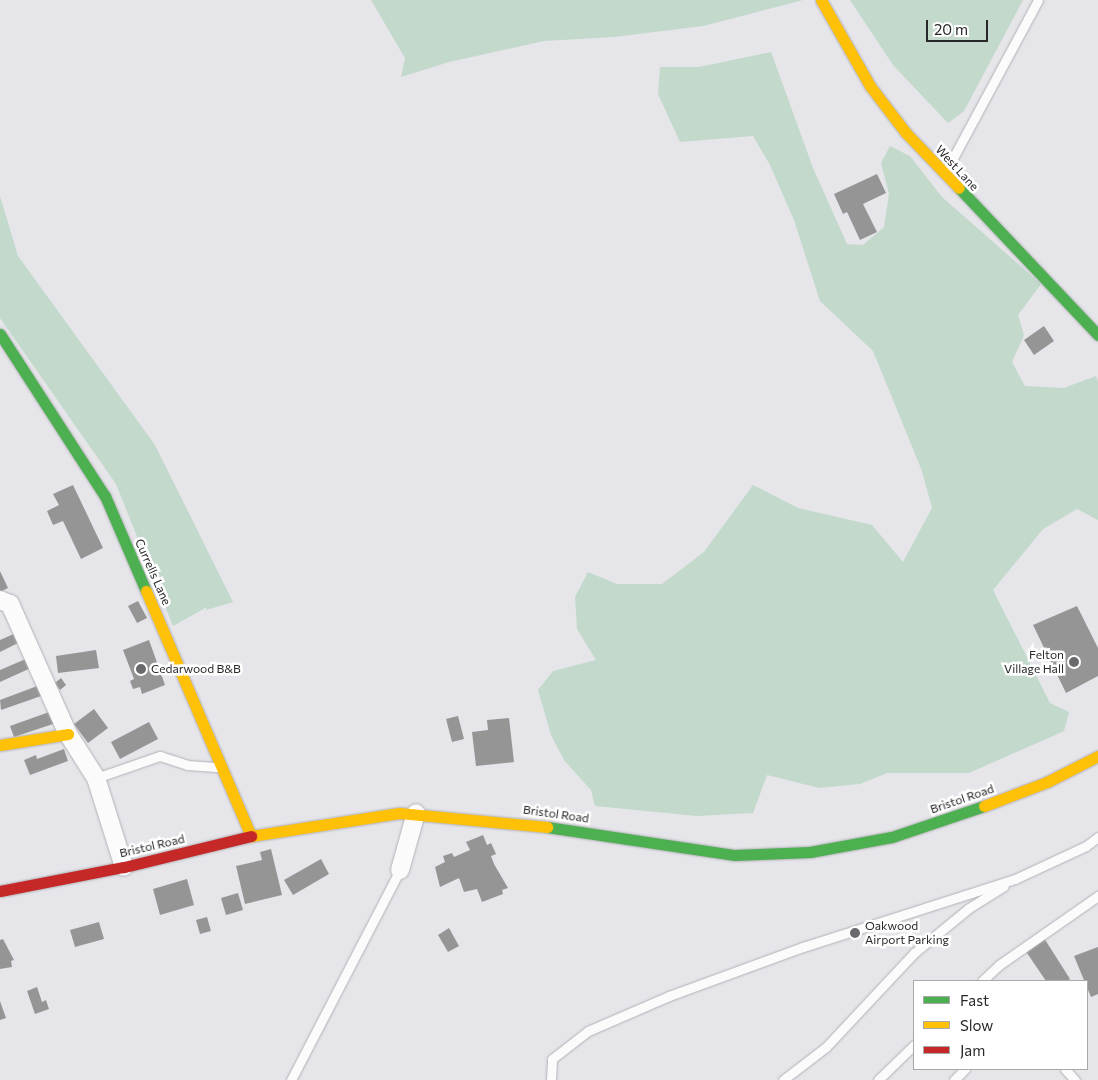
<!DOCTYPE html>
<style>
body{margin:0}
#map{position:relative;width:1098px;height:1080px;overflow:hidden;background:#e5e5ea;font-family:Commissioner,sans-serif}
div>[style]{position:absolute}
.green>*{inset:0;background:#c2d9cb}
.building>*{inset:0;background:#969596}
.roads{filter:drop-shadow(0 0 1px #b2b2b6) drop-shadow(0 0 1px #b2b2b6)}
.lane>*{height:9px;margin:-4.5px;padding:0 4.5px;transform-origin:4.5px;border-radius:4.5px;background:#fbfbfc}
.street>*{height:18px;margin:-9px;padding:0 9px;transform-origin:9px;border-radius:9px;background:#fbfbfc}
.fast>*{height:11px;margin:-5.5px;padding:0 5.5px;transform-origin:5.5px;border-radius:5.5px;background:#4caf50}
.slow>*{height:11px;margin:-5.5px;padding:0 5.5px;transform-origin:5.5px;border-radius:5.5px;background:#ffc107}
.jam>*{height:11px;margin:-5.5px;padding:0 5.5px;transform-origin:5.5px;border-radius:5.5px;background:#c62828}
.dots>*{width:14px;height:14px;translate:-50% -50%;box-sizing:border-box;border:2px solid #fff;border-radius:50%}
span{translate:-50% -50%;white-space:nowrap;text-align:center;line-height:1.15;-webkit-text-stroke:5px #fff;paint-order:stroke}
.street-label{font-size:12px;color:#28282b}
.poi-label{font-size:12px;color:#28282b}
.right{translate:-100% -50%;text-align:right}
.left{translate:0 -50%;text-align:left}
.legend{position:absolute;left:913px;top:980px;width:175px;height:90px;box-sizing:border-box;background:#fff;border:1px solid #a9a9aa;margin:0;padding:6px 9px;list-style:none;font-size:15px;color:#28282b}
.legend li{display:flex;align-items:center;gap:10px;height:25px}
.legend b{width:25px;border:1px solid #a9a9aa}
.scale{position:absolute;left:926px;top:20px;width:62px;height:22px;box-sizing:border-box;border:2px solid #28282b;border-top:0;padding-left:6px;font-size:15px;line-height:18px;white-space:nowrap;color:#28282b;-webkit-text-stroke:4px #fff;paint-order:stroke}
</style>
<div id="map">
<div class="green">
<div style="clip-path:polygon(371px 0,803px 0,703px 26px,614px 37px,544px 41px,449px 62px,401px 77px,405px 58px)"></div>
<div style="clip-path:polygon(850px 0,1023px 0,964px 111px,948px 123px,893px 65px)"></div>
<div style="clip-path:polygon(771px 52px,813px 168px,847px 244px,863px 245px,884px 227px,889px 194px,881px 163px,890px 146px,910px 156px,942px 197px,1041px 284px,1018px 315px,1024px 335px,1012px 362px,1025px 386px,1064px 388px,1096px 376px,1098px 381px,1098px 520px,1077px 509px,1043px 529px,993px 590px,1050px 703px,1069px 712px,1064px 731px,969px 773px,887px 773px,860px 784px,819px 788px,767px 775px,753px 813px,697px 816px,595px 806px,591px 790px,564px 760px,551px 735px,538px 690px,553px 671px,596px 660px,577px 629px,575px 597px,588px 572px,617px 584px,662px 584px,704px 552px,753px 485px,798px 508px,872px 525px,903px 562px,932px 508px,922px 471px,873px 351px,820px 301px,794px 220px,770px 165px,753px 136px,680px 142px,658px 94px,660px 67px,699px 67px)"></div>
<div style="clip-path:polygon(0 196px,18px 256px,155px 445px,233px 602px,206px 610px,207px 607px,173px 626px,116px 484px,0 318px)"></div>
</div>
<div class="building">
<div style="clip-path:polygon(877px 174px,886px 193px,863px 204px,877px 232px,860px 240px,847px 212px,843px 214px,834px 194px)"></div>
<div style="clip-path:polygon(1044px 326px,1054px 341px,1034px 355px,1024px 340px)"></div>
<div style="clip-path:polygon(73px 485px,103px 548px,81px 559px,63px 521px,53px 525px,47px 511px,59px 505px,53px 494px)"></div>
<div style="clip-path:polygon(0 571px,8px 588px,0 592px)"></div>
<div style="clip-path:polygon(138px 601px,147px 618px,137px 623px,128px 606px)"></div>
<div style="clip-path:polygon(1077px 606px,1098px 648px,1098px 676px,1066px 693px,1033px 625px)"></div>
<div style="clip-path:polygon(16px 633px,20px 642px,0 652px,0 640px)"></div>
<div style="clip-path:polygon(149px 640px,165px 685px,142px 694px,140px 687px,133px 689px,130px 681px,134px 679px,123px 650px)"></div>
<div style="clip-path:polygon(96px 650px,99px 668px,58px 673px,56px 656px)"></div>
<div style="clip-path:polygon(28px 658px,33px 667px,0 682px,0 670px)"></div>
<div style="clip-path:polygon(61px 678px,66px 685px,60px 690px,55px 683px)"></div>
<div style="clip-path:polygon(40px 685px,44px 695px,1px 710px,0 700px)"></div>
<div style="clip-path:polygon(94px 709px,108px 728px,88px 743px,74px 724px)"></div>
<div style="clip-path:polygon(52px 711px,56px 723px,14px 737px,10px 726px)"></div>
<div style="clip-path:polygon(458px 716px,464px 739px,452px 742px,446px 719px)"></div>
<div style="clip-path:polygon(509px 718px,514px 762px,476px 766px,472px 732px,488px 730px,487px 720px)"></div>
<div style="clip-path:polygon(149px 722px,158px 739px,120px 759px,111px 742px)"></div>
<div style="clip-path:polygon(64px 749px,68px 761px,30px 775px,24px 760px,36px 755px,37px 759px)"></div>
<div style="clip-path:polygon(483px 835px,487px 845px,491px 843px,496px 854px,491px 856px,494px 864px,508px 888px,502px 890px,503px 894px,482px 902px,477px 889px,464px 892px,459px 878px,440px 887px,435px 867px,445px 862px,443px 856px,452px 853px,454px 857px,470px 850px,466px 842px)"></div>
<div style="clip-path:polygon(271px 849px,282px 895px,245px 904px,236px 866px,262px 860px,260px 852px)"></div>
<div style="clip-path:polygon(321px 859px,329px 874px,293px 895px,284px 880px)"></div>
<div style="clip-path:polygon(187px 879px,194px 905px,160px 915px,153px 889px)"></div>
<div style="clip-path:polygon(238px 893px,243px 910px,226px 915px,221px 898px)"></div>
<div style="clip-path:polygon(207px 917px,211px 931px,200px 934px,196px 920px)"></div>
<div style="clip-path:polygon(99px 922px,104px 939px,75px 947px,70px 930px)"></div>
<div style="clip-path:polygon(449px 928px,459px 946px,448px 952px,438px 935px)"></div>
<div style="clip-path:polygon(1044px 938px,1070px 979px,1067px 981px,1046px 981px,1025px 950px)"></div>
<div style="clip-path:polygon(3px 939px,14px 960px,11px 961px,12px 967px,0 969px,0 940px)"></div>
<div style="clip-path:polygon(1098px 947px,1098px 994px,1091px 997px,1074px 956px)"></div>
<div style="clip-path:polygon(37px 987px,42px 1002px,46px 1000px,49px 1009px,35px 1014px,27px 991px)"></div>
<div style="clip-path:polygon(0 1001px,6px 1018px,0 1020px)"></div>
</div>
<div class="roads">
<div class="lane">
<div style="left:945px;top:173px;width:196px;rotate:-61.7deg"></div>
<div style="left:96px;top:778px;width:68px;rotate:-19deg"></div>
<div style="left:160px;top:756px;width:28px;rotate:18deg"></div>
<div style="left:187px;top:765px;width:32px;rotate:4deg"></div>
<div style="left:982px;top:981px;width:23px;rotate:-43deg"></div>
<div style="left:999px;top:965px;width:121px;rotate:-34.9deg"></div>
<div style="left:1065px;top:1069px;width:15px;rotate:48deg"></div>
<div style="left:291px;top:1080px;width:237px;rotate:-62.6deg"></div>
<div style="left:551px;top:1080px;width:21px;rotate:-87deg"></div>
<div style="left:552px;top:1059px;width:46px;rotate:-37.9deg"></div>
<div style="left:588px;top:1031px;width:88px;rotate:-23.4deg"></div>
<div style="left:669px;top:996px;width:143px;rotate:-20.1deg"></div>
<div style="left:803px;top:947px;width:223px;rotate:-17.8deg"></div>
<div style="left:1015px;top:879px;width:78px;rotate:-24.9deg"></div>
<div style="left:1086px;top:846px;width:15px;rotate:-37deg"></div>
<div style="left:783px;top:1080px;width:54px;rotate:-37.5deg"></div>
<div style="left:826px;top:1047px;width:129px;rotate:-46.9deg"></div>
<div style="left:914px;top:953px;width:71px;rotate:-39.3deg"></div>
<div style="left:969px;top:908px;width:41px;rotate:-32.2deg"></div>
<div style="left:878px;top:1080px;width:50px;rotate:-44.2deg"></div>
<div style="left:954px;top:1080px;width:16px;rotate:-45deg"></div>
</div>
<div class="street">
<div style="left:0;top:600px;width:11px;rotate:22deg"></div>
<div style="left:10px;top:604px;width:142px;rotate:66deg"></div>
<div style="left:68px;top:734px;width:52px;rotate:57.5deg"></div>
<div style="left:96px;top:778px;width:93px;rotate:72.5deg"></div>
<div style="left:400px;top:870px;width:59px;rotate:-74.3deg"></div>
</div>
<div class="fast">
<div style="left:959px;top:188px;width:202px;rotate:46.6deg"></div>
<div style="left:0;top:334px;width:193px;rotate:57.1deg"></div>
<div style="left:105px;top:496px;width:103px;rotate:66.7deg"></div>
<div style="left:547px;top:827px;width:190px;rotate:8.5deg"></div>
<div style="left:735px;top:855px;width:75px;rotate:-2.3deg"></div>
<div style="left:810px;top:852px;width:83px;rotate:-10.4deg"></div>
<div style="left:892px;top:837px;width:97px;rotate:-18.6deg"></div>
</div>
<div class="slow">
<div style="left:821px;top:0;width:99px;rotate:60.3deg"></div>
<div style="left:870px;top:86px;width:59px;rotate:52.5deg"></div>
<div style="left:906px;top:133px;width:76px;rotate:46.1deg"></div>
<div style="left:146px;top:591px;width:267px;rotate:66.8deg"></div>
<div style="left:0;top:745px;width:69px;rotate:-9.2deg"></div>
<div style="left:984px;top:806px;width:67px;rotate:-20.9deg"></div>
<div style="left:1047px;top:782px;width:57px;rotate:-27deg"></div>
<div style="left:251px;top:836px;width:150px;rotate:-8.8deg"></div>
<div style="left:399px;top:813px;width:149px;rotate:5.4deg"></div>
</div>
<div class="jam">
<div style="left:0;top:891px;width:126px;rotate:-11deg"></div>
<div style="left:124px;top:867px;width:131px;rotate:-13.7deg"></div>
</div>
</div>
<div class="dots">
<div style="left:1074px;top:662px;background:#6a6a6e"></div>
<div style="left:141px;top:669px;background:#6a6a6e"></div>
<div style="left:855px;top:933px;background:#6a6a6e"></div>
</div>
<div class="street-label">
<span style="left:957px;top:168px;rotate:47deg">West Lane</span>
<span style="left:153px;top:572px;rotate:66deg">Currells Lane</span>
<span style="left:962px;top:799px;rotate:-19deg">Bristol Road</span>
<span style="left:556px;top:814px;rotate:8deg">Bristol Road</span>
<span style="left:152px;top:846px;rotate:-13deg">Bristol Road</span>
</div>
<div class="poi-label">
<span class="right" style="left:1064px;top:662px">Felton<br>Village Hall</span>
<span class="left" style="left:151px;top:669px">Cedarwood B&amp;B</span>
<span class="left" style="left:865px;top:933px">Oakwood<br>Airport Parking</span>
</div>
<ul class="legend">
<li><b style="height:6px;background:#4caf50"></b>Fast</li>
<li><b style="height:6px;background:#ffc107"></b>Slow</li>
<li><b style="height:6px;background:#c62828"></b>Jam</li>
</ul>
<div class="scale">20 m</div>
</div>
